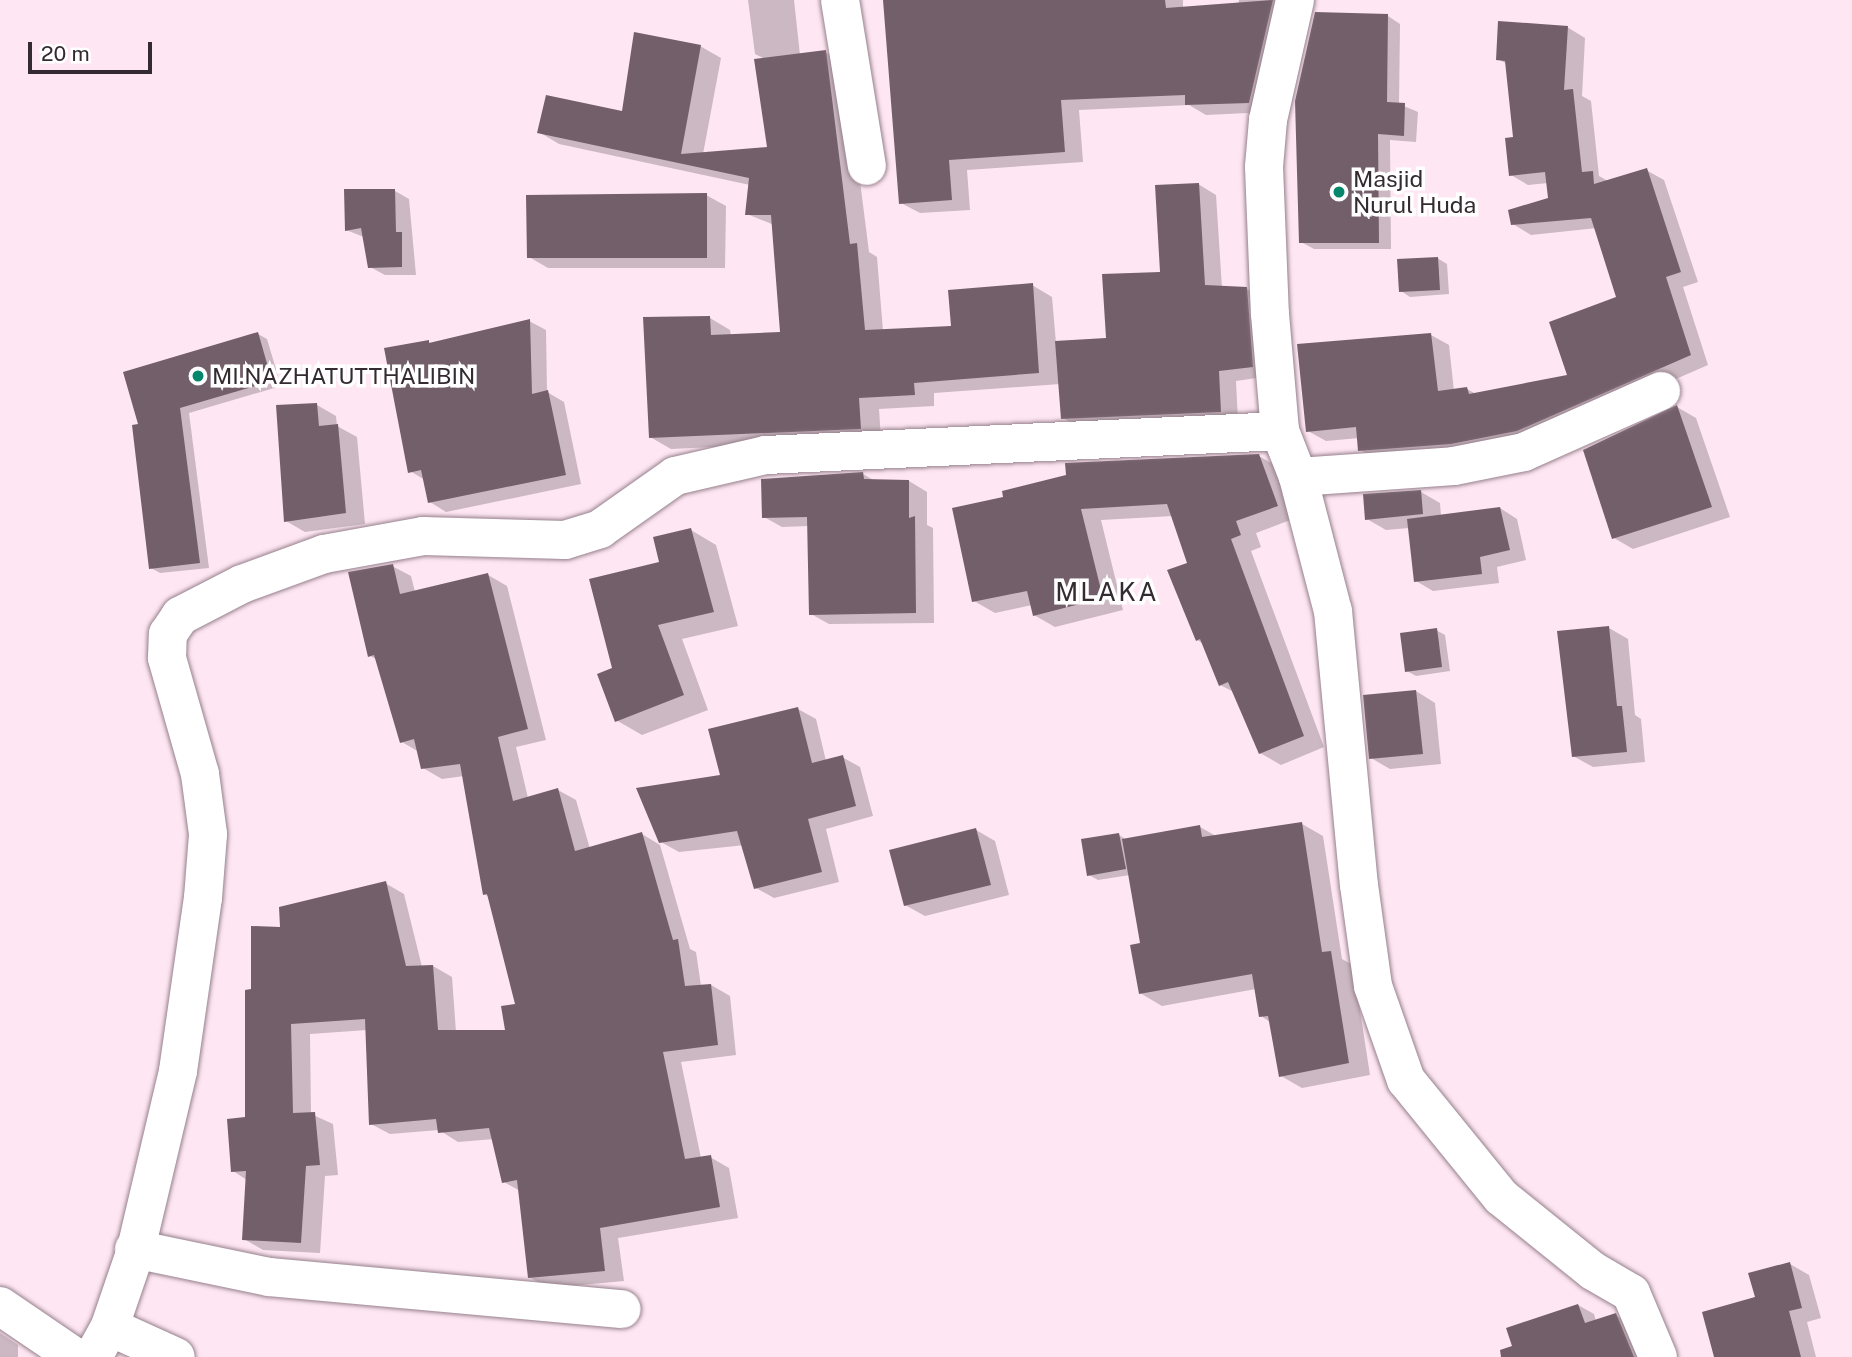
<!DOCTYPE html>
<style>
body{margin:0}
#map{position:relative;width:1852px;height:1357px;overflow:hidden;background:#fee6f3;font-family:"Public Sans",sans-serif}
div>[style]{position:absolute}
.shadow>*{inset:0;background:#0003}
.building>*{inset:0;background:#735f6a}
.roads{filter:drop-shadow(0 0 2px #95808b) drop-shadow(0 0 2px #95808b)}
.street>*{height:38px;margin:-19px;padding:0 19px;transform-origin:19px;border-radius:19px;background:#fff}
.dots>*{width:19px;height:19px;translate:-50% -50%;box-sizing:border-box;border:4px solid #fff;border-radius:50%}
span{translate:-50% -50%;white-space:nowrap;text-align:center;line-height:1.15;-webkit-text-stroke:7px #fff;paint-order:stroke}
.poi-label{font-size:23px;color:#342b30}
.left{translate:0 -50%;text-align:left}
.quarter-label{font-size:26px;color:#342b30;letter-spacing:2px}
.scale{position:absolute;left:28px;top:42px;width:124px;height:32px;box-sizing:border-box;border:4px solid #342b30;border-top:0;padding-left:9px;font-size:21px;line-height:24px;white-space:nowrap;color:#342b30;-webkit-text-stroke:5px #fff;paint-order:stroke}
</style>
<div id="map">
<div class="shadow">
<div style="clip-path:polygon(748px 0,794px 0,800px 55px,825px 52px,845px 63px,869px 252px,877px 257px,883px 331px,953px 328px,1032px 285px,1052px 297px,1056px 343px,1108px 340px,1162px 274px,1198px 184px,1216px 195px,1222px 288px,1247px 289px,1264px 299px,1270px 376px,1236px 381px,1238px 421px,1081px 429px,1063px 418px,1060px 384px,934px 393px,934px 406px,879px 409px,881px 439px,671px 449px,650px 437px,710px 318px,730px 330px,731px 336px,782px 333px,774px 225px,747px 214px,750px 185px,559px 144px,539px 132px,623px 113px,700px 46px,721px 58px,703px 154px,769px 149px,765px 59px,755px 54px)"></div>
<div style="clip-path:polygon(885px 0,1183px 0,1183px 9px,1238px 6px,1239px 0,1288px 0,1268px 112px,1206px 115px,1189px 105px,1079px 110px,1083px 162px,967px 170px,970px 210px,920px 213px,901px 203px)"></div>
<div style="clip-path:polygon(1388px 16px,1400px 24px,1399px 104px,1418px 112px,1416px 142px,1390px 140px,1391px 249px,1314px 249px,1301px 242px)"></div>
<div style="clip-path:polygon(1567px 27px,1585px 38px,1582px 96px,1591px 101px,1599px 176px,1608px 181px,1646px 170px,1664px 180px,1698px 282px,1683px 287px,1708px 365px,1536px 440px,1378px 460px,1360px 450px,1359px 438px,1326px 441px,1308px 431px,1431px 335px,1449px 345px,1454px 391px,1467px 389px,1476px 394px,1569px 376px,1619px 298px,1597px 228px,1531px 235px,1513px 224px,1549px 199px,1548px 183px,1528px 185px,1511px 175px,1515px 138px,1507px 64px,1498px 59px)"></div>
<div style="clip-path:polygon(395px 191px,409px 199px,416px 275px,385px 275px,370px 267px,364px 237px,346px 230px)"></div>
<div style="clip-path:polygon(706px 195px,726px 206px,725px 268px,548px 268px,529px 257px)"></div>
<div style="clip-path:polygon(1437px 258px,1447px 264px,1449px 294px,1410px 297px,1401px 291px)"></div>
<div style="clip-path:polygon(529px 321px,546px 330px,547px 392px,564px 402px,581px 484px,446px 512px,430px 502px,425px 480px,410px 471px,428px 342px,433px 344px)"></div>
<div style="clip-path:polygon(258px 334px,267px 339px,281px 386px,189px 413px,209px 568px,160px 573px,151px 568px,141px 425px)"></div>
<div style="clip-path:polygon(317px 405px,336px 416px,337px 426px,357px 437px,365px 524px,305px 532px,286px 521px)"></div>
<div style="clip-path:polygon(1677px 407px,1696px 418px,1730px 517px,1633px 549px,1614px 538px)"></div>
<div style="clip-path:polygon(1259px 456px,1280px 468px,1298px 517px,1256px 533px,1261px 547px,1251px 551px,1324px 747px,1281px 765px,1260px 753px,1234px 692px,1220px 685px,1204px 644px,1197px 640px,1189px 564px,1173px 516px,1101px 520px,1123px 610px,1055px 627px,1034px 615px,1032px 605px,995px 613px,974px 601px,954px 510px)"></div>
<div style="clip-path:polygon(863px 474px,875px 481px,909px 481px,927px 492px,927px 525px,933px 528px,934px 623px,829px 624px,811px 614px,809px 526px,782px 527px,764px 517px)"></div>
<div style="clip-path:polygon(1421px 492px,1440px 503px,1441px 516px,1500px 508px,1517px 519px,1526px 560px,1497px 567px,1499px 583px,1433px 591px,1416px 581px,1409px 528px,1386px 530px,1367px 519px)"></div>
<div style="clip-path:polygon(691px 530px,716px 545px,738px 626px,682px 639px,708px 710px,642px 735px,616px 720px,614px 669px,661px 564px)"></div>
<div style="clip-path:polygon(392px 566px,411px 576px,415px 592px,488px 575px,507px 586px,546px 740px,516px 747px,528px 798px,558px 790px,576px 800px,590px 849px,642px 834px,660px 845px,690px 949px,696px 952px,701px 986px,711px 985px,730px 996px,736px 1055px,681px 1062px,701px 1158px,710px 1157px,729px 1168px,738px 1218px,618px 1238px,624px 1281px,548px 1288px,529px 1277px,520px 1191px,504px 1182px,494px 1139px,458px 1142px,439px 1130px,390px 1134px,371px 1124px,367px 1030px,310px 1034px,311px 1114px,333px 1124px,338px 1175px,325px 1176px,320px 1253px,263px 1250px,244px 1239px,247px 1180px,233px 1171px,247px 1119px,253px 991px,281px 928px,385px 883px,404px 894px,422px 967px,433px 966px,452px 977px,456px 1032px,508px 1031px,517px 1005px,489px 897px,484px 894px,464px 776px,442px 779px,423px 768px,419px 752px,402px 742px,378px 660px,370px 656px)"></div>
<div style="clip-path:polygon(1609px 628px,1628px 639px,1635px 715px,1641px 719px,1645px 762px,1593px 767px,1573px 756px)"></div>
<div style="clip-path:polygon(1436px 630px,1445px 635px,1450px 671px,1416px 676px,1407px 671px)"></div>
<div style="clip-path:polygon(1416px 691px,1435px 703px,1441px 764px,1390px 769px,1371px 758px)"></div>
<div style="clip-path:polygon(798px 709px,816px 719px,826px 761px,842px 757px,860px 767px,873px 816px,826px 829px,839px 882px,774px 898px,756px 888px,745px 845px,679px 852px,661px 842px,722px 776px)"></div>
<div style="clip-path:polygon(1302px 824px,1323px 836px,1342px 959px,1353px 965px,1370px 1075px,1302px 1088px,1281px 1076px,1270px 1022px,1261px 1016px,1256px 989px,1162px 1006px,1140px 993px,1142px 944px,1130px 875px,1098px 880px,1089px 875px,1119px 835px,1127px 840px,1200px 827px,1216px 836px)"></div>
<div style="clip-path:polygon(976px 830px,995px 841px,1009px 895px,925px 916px,905px 905px)"></div>
<div style="clip-path:polygon(1790px 1264px,1809px 1275px,1821px 1318px,1807px 1322px,1816px 1357px,1716px 1357px,1757px 1298px)"></div>
<div style="clip-path:polygon(1578px 1305px,1594px 1314px,1596px 1321px,1615px 1315px,1631px 1324px,1645px 1357px,1517px 1357px)"></div>
<div style="clip-path:polygon(0 1333px,18px 1345px,18px 1357px,0 1357px)"></div>
</div>
<div class="building">
<div style="clip-path:polygon(883px 0,1165px 0,1166px 8px,1273px 0,1249px 103px,1185px 105px,1185px 95px,1061px 100px,1065px 152px,949px 160px,952px 200px,899px 204px)"></div>
<div style="clip-path:polygon(1315px 12px,1388px 14px,1387px 102px,1405px 103px,1404px 136px,1378px 134px,1379px 243px,1299px 243px,1295px 101px)"></div>
<div style="clip-path:polygon(1498px 21px,1568px 26px,1564px 90px,1573px 89px,1582px 172px,1593px 171px,1594px 184px,1647px 168px,1681px 272px,1666px 277px,1691px 355px,1517px 431px,1451px 444px,1358px 451px,1356px 427px,1306px 432px,1297px 344px,1431px 333px,1438px 391px,1467px 387px,1469px 394px,1567px 375px,1549px 322px,1616px 297px,1591px 218px,1511px 225px,1508px 210px,1548px 198px,1545px 172px,1509px 176px,1505px 138px,1513px 137px,1505px 61px,1496px 60px)"></div>
<div style="clip-path:polygon(634px 32px,701px 45px,681px 154px,767px 147px,754px 59px,826px 50px,850px 244px,857px 243px,865px 330px,951px 326px,948px 290px,1033px 283px,1039px 373px,914px 383px,915px 395px,859px 398px,861px 429px,649px 438px,643px 317px,710px 316px,711px 335px,780px 332px,771px 215px,745px 215px,749px 178px,537px 133px,546px 95px,622px 111px)"></div>
<div style="clip-path:polygon(1199px 183px,1205px 285px,1247px 287px,1253px 367px,1219px 371px,1221px 412px,1061px 419px,1055px 341px,1106px 338px,1102px 274px,1160px 272px,1155px 185px)"></div>
<div style="clip-path:polygon(344px 189px,395px 189px,396px 232px,402px 232px,402px 267px,368px 268px,361px 228px,345px 231px)"></div>
<div style="clip-path:polygon(707px 193px,707px 258px,527px 258px,526px 195px)"></div>
<div style="clip-path:polygon(1438px 257px,1440px 290px,1399px 292px,1397px 259px)"></div>
<div style="clip-path:polygon(530px 319px,532px 394px,548px 390px,566px 475px,428px 503px,421px 470px,408px 473px,384px 348px,429px 340px,429px 343px)"></div>
<div style="clip-path:polygon(258px 332px,272px 381px,180px 408px,200px 563px,149px 569px,132px 425px,138px 424px,123px 372px)"></div>
<div style="clip-path:polygon(317px 403px,319px 426px,338px 424px,346px 513px,284px 522px,276px 405px)"></div>
<div style="clip-path:polygon(1677px 405px,1712px 507px,1612px 539px,1583px 450px)"></div>
<div style="clip-path:polygon(1259px 454px,1278px 506px,1236px 521px,1241px 535px,1231px 539px,1304px 736px,1259px 754px,1228px 682px,1219px 686px,1200px 639px,1196px 641px,1167px 570px,1187px 563px,1167px 504px,1081px 509px,1103px 598px,1033px 616px,1027px 591px,972px 602px,952px 508px,1003px 497px,1002px 491px,1066px 475px,1065px 463px)"></div>
<div style="clip-path:polygon(863px 472px,864px 479px,909px 480px,909px 518px,915px 516px,916px 613px,809px 615px,807px 517px,762px 518px,761px 479px)"></div>
<div style="clip-path:polygon(1421px 490px,1423px 514px,1365px 520px,1363px 494px)"></div>
<div style="clip-path:polygon(1500px 507px,1510px 550px,1480px 557px,1482px 574px,1414px 582px,1407px 519px)"></div>
<div style="clip-path:polygon(691px 528px,714px 612px,658px 625px,684px 695px,615px 722px,597px 674px,612px 668px,589px 579px,659px 562px,653px 537px)"></div>
<div style="clip-path:polygon(393px 564px,400px 594px,488px 573px,528px 729px,498px 737px,513px 801px,558px 788px,575px 851px,642px 832px,673px 940px,678px 939px,685px 986px,711px 984px,718px 1045px,663px 1052px,685px 1159px,711px 1155px,720px 1207px,600px 1228px,605px 1271px,528px 1278px,517px 1180px,502px 1183px,489px 1128px,438px 1133px,436px 1119px,369px 1125px,365px 1019px,291px 1024px,293px 1113px,315px 1112px,320px 1165px,306px 1166px,301px 1243px,242px 1240px,246px 1171px,231px 1172px,227px 1119px,245px 1117px,245px 990px,251px 989px,251px 926px,280px 927px,279px 907px,386px 881px,406px 966px,433px 965px,438px 1030px,505px 1030px,501px 1006px,515px 1004px,487px 894px,483px 895px,460px 764px,421px 769px,414px 739px,400px 743px,374px 655px,368px 657px,348px 572px)"></div>
<div style="clip-path:polygon(1609px 626px,1617px 706px,1622px 706px,1627px 752px,1572px 757px,1557px 631px)"></div>
<div style="clip-path:polygon(1437px 628px,1442px 667px,1405px 672px,1400px 633px)"></div>
<div style="clip-path:polygon(1416px 690px,1423px 754px,1369px 759px,1363px 695px)"></div>
<div style="clip-path:polygon(798px 707px,812px 763px,843px 755px,856px 806px,808px 819px,822px 872px,754px 889px,737px 831px,659px 843px,636px 788px,720px 775px,708px 729px)"></div>
<div style="clip-path:polygon(1302px 822px,1322px 952px,1331px 951px,1349px 1063px,1279px 1077px,1268px 1016px,1259px 1017px,1252px 974px,1139px 994px,1130px 945px,1140px 943px,1122px 839px,1200px 825px,1202px 837px)"></div>
<div style="clip-path:polygon(976px 828px,991px 885px,904px 906px,889px 850px)"></div>
<div style="clip-path:polygon(1119px 833px,1126px 869px,1087px 876px,1081px 839px)"></div>
<div style="clip-path:polygon(1790px 1262px,1802px 1308px,1789px 1311px,1801px 1357px,1714px 1357px,1702px 1312px,1755px 1297px,1748px 1273px)"></div>
<div style="clip-path:polygon(1578px 1304px,1585px 1323px,1616px 1313px,1634px 1357px,1501px 1357px,1500px 1350px,1512px 1346px,1506px 1328px)"></div>
</div>
<div class="roads">
<div class="street">
<div style="left:840px;top:0;width:168px;rotate:80.8deg"></div>
<div style="left:1295px;top:0;width:123px;rotate:102.7deg"></div>
<div style="left:1268px;top:120px;width:47px;rotate:94.9deg"></div>
<div style="left:1264px;top:167px;width:147px;rotate:87.7deg"></div>
<div style="left:1270px;top:314px;width:117px;rotate:85.1deg"></div>
<div style="left:1280px;top:431px;width:49px;rotate:68.6deg"></div>
<div style="left:1298px;top:477px;width:138px;rotate:75.4deg"></div>
<div style="left:1333px;top:611px;width:275px;rotate:84.6deg"></div>
<div style="left:1359px;top:885px;width:102px;rotate:82.1deg"></div>
<div style="left:1373px;top:986px;width:100px;rotate:70.7deg"></div>
<div style="left:1406px;top:1080px;width:151px;rotate:50.9deg"></div>
<div style="left:1501px;top:1197px;width:118px;rotate:38.8deg"></div>
<div style="left:1593px;top:1271px;width:44px;rotate:30.1deg"></div>
<div style="left:1631px;top:1293px;width:69px;rotate:67.1deg"></div>
<div style="left:1298px;top:477px;width:156px;rotate:-4deg"></div>
<div style="left:1454px;top:466px;width:71px;rotate:-11.3deg"></div>
<div style="left:1524px;top:452px;width:150px;rotate:-24deg"></div>
<div style="left:134px;top:1249px;width:138px;rotate:11.7deg"></div>
<div style="left:269px;top:1277px;width:354px;rotate:5.2deg"></div>
<div style="left:0;top:1306px;width:91px;rotate:34.2deg"></div>
<div style="left:110px;top:1327px;width:72px;rotate:24.4deg"></div>
<div style="left:93px;top:1357px;width:35px;rotate:-61deg"></div>
<div style="left:110px;top:1326px;width:77px;rotate:-71.1deg"></div>
<div style="left:135px;top:1253px;width:187px;rotate:-76.7deg"></div>
<div style="left:178px;top:1071px;width:175px;rotate:-81.8deg"></div>
<div style="left:203px;top:898px;width:64px;rotate:-85.5deg"></div>
<div style="left:208px;top:834px;width:61px;rotate:-97.6deg"></div>
<div style="left:200px;top:774px;width:121px;rotate:-105.9deg"></div>
<div style="left:167px;top:658px;width:24px;rotate:-88deg"></div>
<div style="left:168px;top:634px;width:22px;rotate:-56deg"></div>
<div style="left:180px;top:616px;width:70px;rotate:-27.3deg"></div>
<div style="left:242px;top:584px;width:87px;rotate:-20.1deg"></div>
<div style="left:324px;top:554px;width:101px;rotate:-10.3deg"></div>
<div style="left:423px;top:536px;width:142px;rotate:1.6deg"></div>
<div style="left:565px;top:540px;width:37px;rotate:-17deg"></div>
<div style="left:600px;top:529px;width:92px;rotate:-35.2deg"></div>
<div style="left:675px;top:476px;width:93px;rotate:-13deg"></div>
<div style="left:766px;top:455px;width:515px;rotate:-2.67deg"></div>
</div>
</div>
<div class="dots">
<div style="left:1339px;top:192px;background:#05876b"></div>
<div style="left:198px;top:376px;background:#05876b"></div>
</div>
<div class="poi-label">
<span class="left" style="left:1353px;top:192px">Masjid<br>Nurul Huda</span>
<span class="left" style="left:212px;top:376px">MI.NAZHATUTTHALIBIN</span>
</div>
<div class="quarter-label">
<span style="left:1107px;top:592px">MLAKA</span>
</div>
<div class="scale">20 m</div>
</div>
